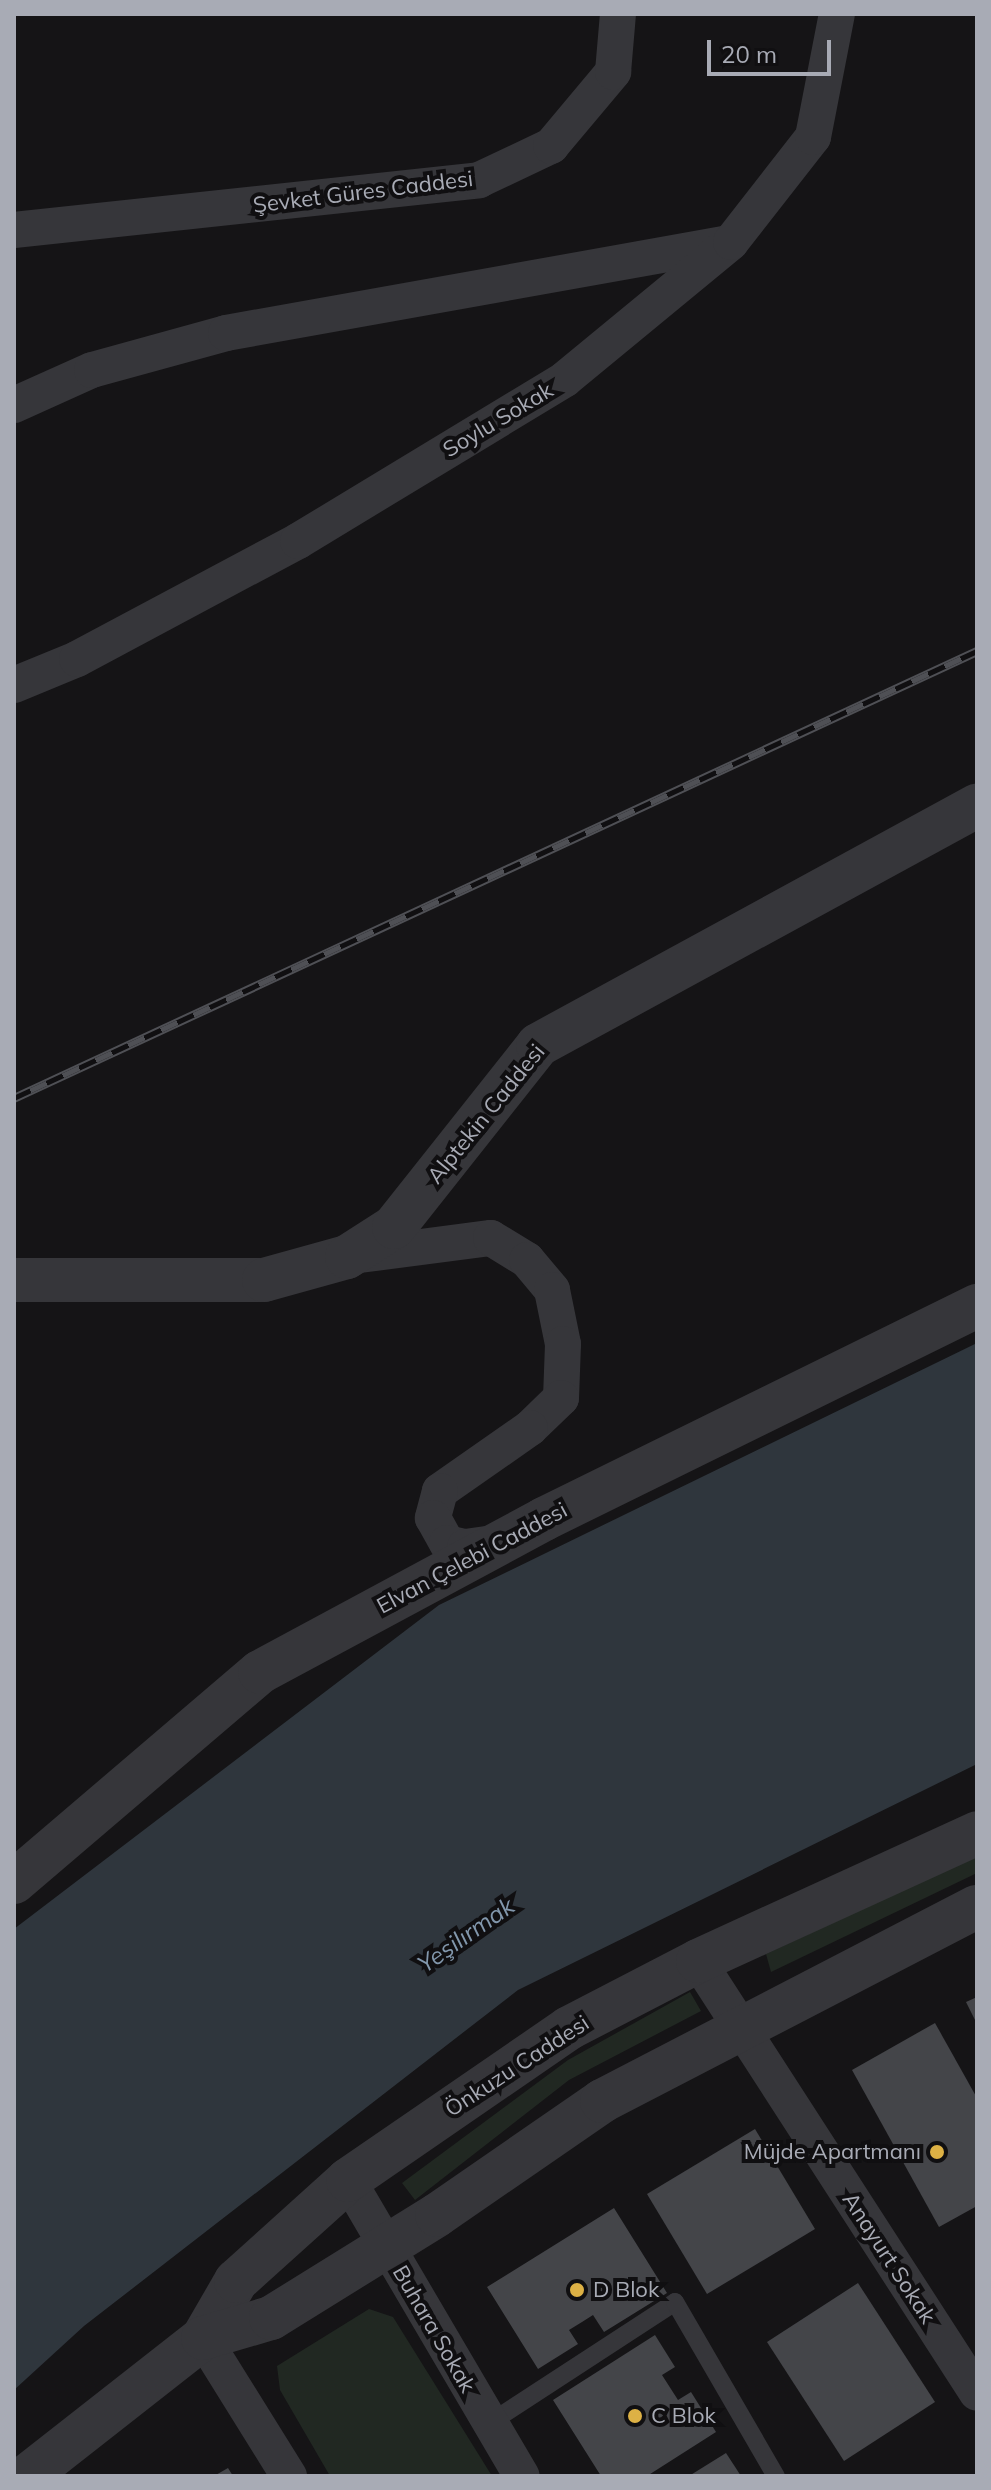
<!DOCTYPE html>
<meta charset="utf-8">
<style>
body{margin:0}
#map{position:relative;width:991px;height:2490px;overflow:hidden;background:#151416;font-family:Mulish,sans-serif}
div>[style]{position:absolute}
.green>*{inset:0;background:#212822}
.water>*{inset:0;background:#2f363d}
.building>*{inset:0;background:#444549}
.service>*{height:18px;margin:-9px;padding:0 9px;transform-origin:9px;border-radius:9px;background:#36363a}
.minor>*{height:36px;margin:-18px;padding:0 18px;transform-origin:18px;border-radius:18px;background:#36363a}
.tertiary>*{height:44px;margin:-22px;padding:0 22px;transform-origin:22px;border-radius:22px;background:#36363a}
.rail>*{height:9px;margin-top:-4.5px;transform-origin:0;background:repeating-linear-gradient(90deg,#100f11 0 18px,#4f5055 0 36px);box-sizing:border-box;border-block:2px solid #4f5055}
.dots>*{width:22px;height:22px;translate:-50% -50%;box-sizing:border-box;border:4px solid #100f11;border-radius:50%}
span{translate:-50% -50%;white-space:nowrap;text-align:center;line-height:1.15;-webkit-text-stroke:8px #100f11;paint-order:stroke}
.street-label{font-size:22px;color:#a8abb5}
.poi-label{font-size:22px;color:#a8abb5}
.right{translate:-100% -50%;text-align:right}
.left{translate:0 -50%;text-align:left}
.water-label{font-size:24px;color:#8297ac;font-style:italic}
.frame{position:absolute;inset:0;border:16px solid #a8abb5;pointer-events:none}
.scale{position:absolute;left:707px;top:40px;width:124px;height:36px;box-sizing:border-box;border:4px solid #a8abb5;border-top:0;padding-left:10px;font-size:24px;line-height:28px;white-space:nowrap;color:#a8abb5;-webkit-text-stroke:6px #100f11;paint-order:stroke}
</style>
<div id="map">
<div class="green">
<div style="clip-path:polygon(977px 1855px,977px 1873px,771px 1972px,766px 1954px)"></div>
<div style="clip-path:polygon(690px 1992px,701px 2011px,569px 2080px,415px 2200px,402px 2183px,568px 2060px)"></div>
<div style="clip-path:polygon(369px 2309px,393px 2317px,492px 2476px,330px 2476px,280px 2390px,277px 2366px)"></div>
</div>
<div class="water">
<div style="clip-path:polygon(977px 1343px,977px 1764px,518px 1990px,84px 2326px,14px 2390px,14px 1929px,439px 1605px)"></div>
</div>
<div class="building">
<div style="clip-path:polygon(977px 1997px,977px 2024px,966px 2002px)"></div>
<div style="clip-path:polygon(935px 2023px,977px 2098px,977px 2206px,939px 2227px,852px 2070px)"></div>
<div style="clip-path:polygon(755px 2129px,815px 2229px,707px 2294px,647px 2194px)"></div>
<div style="clip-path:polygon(614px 2208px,667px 2293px,604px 2332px,593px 2315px,582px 2322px,569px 2330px,578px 2344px,538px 2369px,487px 2287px)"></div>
<div style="clip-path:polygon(858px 2283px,935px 2402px,844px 2461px,767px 2342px)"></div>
<div style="clip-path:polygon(655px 2335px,675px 2367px,662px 2375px,678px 2400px,691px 2392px,716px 2432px,647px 2476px,601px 2476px,553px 2400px)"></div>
<div style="clip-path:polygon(726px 2453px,741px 2476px,689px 2476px)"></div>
<div style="clip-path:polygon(228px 2468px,233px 2476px,214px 2476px)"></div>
</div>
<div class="service">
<div style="left:488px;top:2424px;width:223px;rotate:-33.1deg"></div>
<div style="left:675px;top:2302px;width:201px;rotate:59.9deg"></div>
</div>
<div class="minor">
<div style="left:14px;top:230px;width:468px;rotate:-6.1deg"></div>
<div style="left:479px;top:180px;width:80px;rotate:-25.3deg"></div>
<div style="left:551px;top:146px;width:97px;rotate:-50deg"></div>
<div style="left:613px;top:72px;width:58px;rotate:-85.1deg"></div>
<div style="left:14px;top:405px;width:85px;rotate:-24.2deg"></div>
<div style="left:92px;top:370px;width:139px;rotate:-15.4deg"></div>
<div style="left:226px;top:333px;width:511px;rotate:-10.14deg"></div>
<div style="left:14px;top:685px;width:68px;rotate:-22.4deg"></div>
<div style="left:77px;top:659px;width:251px;rotate:-28.1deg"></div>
<div style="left:298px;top:541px;width:312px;rotate:-31.2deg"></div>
<div style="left:565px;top:379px;width:215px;rotate:-39.5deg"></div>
<div style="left:731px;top:242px;width:133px;rotate:-52deg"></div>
<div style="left:813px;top:137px;width:125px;rotate:-79deg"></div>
<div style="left:352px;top:1256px;width:140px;rotate:-7.4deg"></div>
<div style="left:491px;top:1238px;width:42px;rotate:31.4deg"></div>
<div style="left:527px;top:1260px;width:39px;rotate:50deg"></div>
<div style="left:552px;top:1290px;width:55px;rotate:78.5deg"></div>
<div style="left:563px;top:1344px;width:54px;rotate:92.1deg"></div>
<div style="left:561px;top:1398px;width:43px;rotate:135.9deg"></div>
<div style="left:530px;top:1428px;width:110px;rotate:145deg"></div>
<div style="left:440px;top:1491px;width:28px;rotate:105deg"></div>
<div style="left:433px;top:1518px;width:29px;rotate:61deg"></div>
<div style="left:447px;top:1543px;width:18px;rotate:13deg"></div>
<div style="left:465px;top:1547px;width:34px;rotate:-8deg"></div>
<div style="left:698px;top:1961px;width:514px;rotate:57.14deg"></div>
<div style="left:348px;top:2180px;width:343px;rotate:59.6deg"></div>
<div style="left:203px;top:2338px;width:163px;rotate:58.1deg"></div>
</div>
<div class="tertiary">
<div style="left:14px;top:1280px;width:250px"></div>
<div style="left:264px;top:1280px;width:86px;rotate:-15.5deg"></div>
<div style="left:347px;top:1257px;width:56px;rotate:-32.6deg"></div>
<div style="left:394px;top:1227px;width:232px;rotate:-51.6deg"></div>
<div style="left:538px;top:1045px;width:500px;rotate:-28.6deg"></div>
<div style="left:14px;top:1882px;width:323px;rotate:-40.5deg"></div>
<div style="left:260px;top:1672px;width:323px;rotate:-28.3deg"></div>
<div style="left:544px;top:1519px;width:483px;rotate:-26.2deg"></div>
<div style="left:203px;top:2338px;width:66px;rotate:-59.9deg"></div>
<div style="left:236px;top:2281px;width:151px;rotate:-42deg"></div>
<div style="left:348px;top:2180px;width:268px;rotate:-34.5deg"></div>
<div style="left:569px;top:2028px;width:145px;rotate:-27.4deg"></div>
<div style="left:698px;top:1961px;width:307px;rotate:-24.6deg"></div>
<div style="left:27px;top:2476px;width:224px;rotate:-38.1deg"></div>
<div style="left:203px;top:2338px;width:71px;rotate:-16.4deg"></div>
<div style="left:271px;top:2318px;width:195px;rotate:-31.8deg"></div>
<div style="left:437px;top:2215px;width:201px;rotate:-34.6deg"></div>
<div style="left:602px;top:2101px;width:422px;rotate:-27.4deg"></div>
</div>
<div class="rail">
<div style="left:14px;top:1098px;width:1062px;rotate:-24.9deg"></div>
</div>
<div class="dots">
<div style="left:937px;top:2152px;background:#ddb145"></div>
<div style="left:577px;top:2290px;background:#ddb145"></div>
<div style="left:635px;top:2416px;background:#ddb145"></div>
</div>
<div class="street-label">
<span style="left:363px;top:192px;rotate:-7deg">Şevket Güres Caddesi</span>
<span style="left:498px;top:420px;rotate:-31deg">Soylu Sokak</span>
<span style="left:486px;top:1114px;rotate:-51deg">Alptekin Caddesi</span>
<span style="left:472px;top:1558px;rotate:-28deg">Elvan Çelebi Caddesi</span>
<span style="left:517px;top:2066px;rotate:-33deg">Önkuzu Caddesi</span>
<span style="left:889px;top:2258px;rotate:57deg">Anayurt Sokak</span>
<span style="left:434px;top:2329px;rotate:60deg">Buhara Sokak</span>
</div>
<div class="poi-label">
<span class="right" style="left:921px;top:2152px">Müjde Apartmanı</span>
<span class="left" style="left:593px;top:2290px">D Blok</span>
<span class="left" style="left:651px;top:2416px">C Blok</span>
</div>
<div class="water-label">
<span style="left:466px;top:1935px;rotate:-35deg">Yeşilırmak</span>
</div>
<div class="frame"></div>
<div class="scale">20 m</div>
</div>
